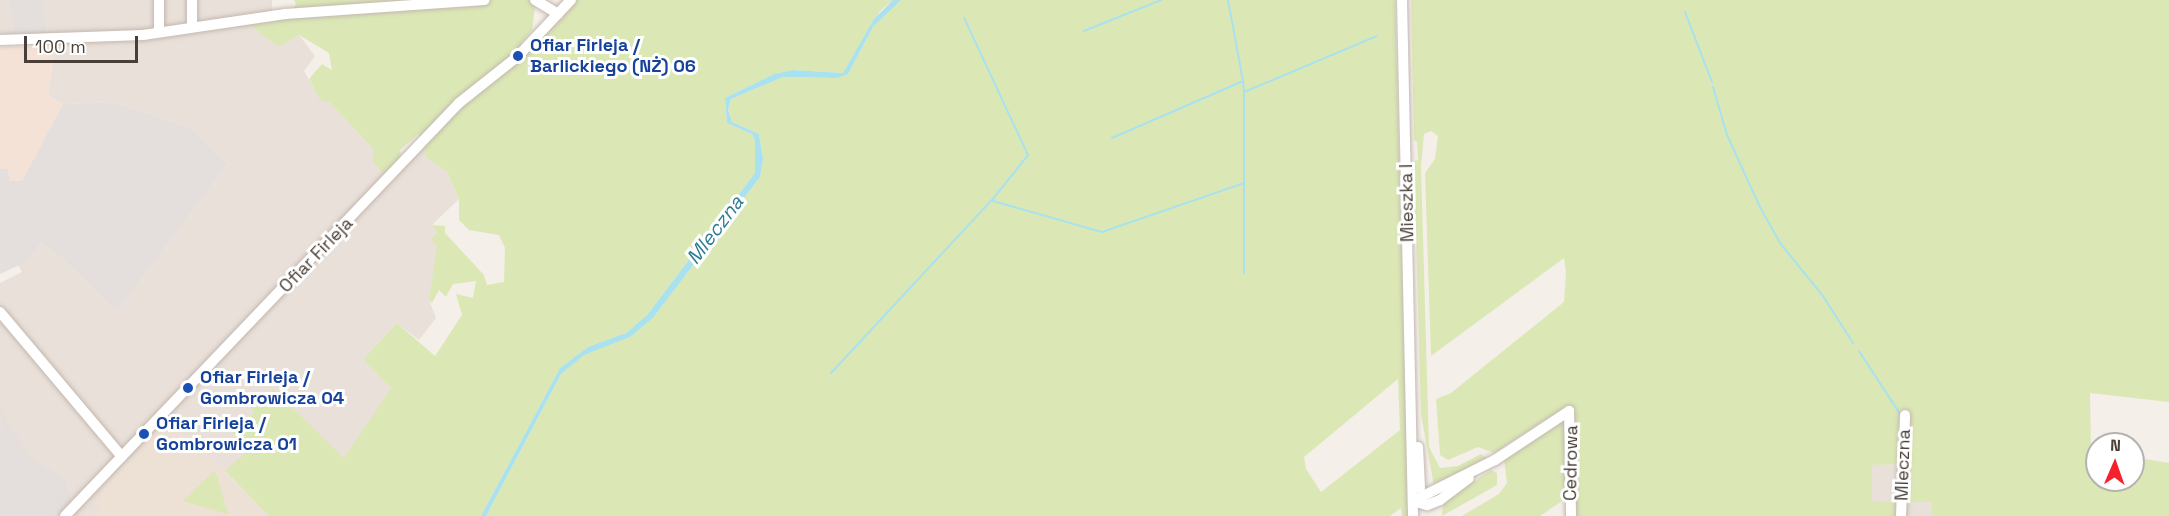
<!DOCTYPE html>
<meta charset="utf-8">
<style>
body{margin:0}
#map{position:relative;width:2169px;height:516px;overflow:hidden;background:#f5efea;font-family:"Space Grotesk",sans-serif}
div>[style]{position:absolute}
.residential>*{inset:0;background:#e9e0d9}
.commercial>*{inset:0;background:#f5e2d7}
.industrial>*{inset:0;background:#e4dfdc}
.education>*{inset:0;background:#ede1d5}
.green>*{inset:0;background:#dbe8b5}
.water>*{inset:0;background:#a9e1ef}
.stream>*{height:2px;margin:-1px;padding:0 1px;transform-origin:1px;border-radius:1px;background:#a9e1ef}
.roads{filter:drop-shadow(0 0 2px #c3b8b0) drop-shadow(0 0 2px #c3b8b0)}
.minor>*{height:10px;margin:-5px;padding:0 5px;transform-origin:5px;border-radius:5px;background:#fff}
.dots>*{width:16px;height:16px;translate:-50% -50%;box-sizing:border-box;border:3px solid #fff;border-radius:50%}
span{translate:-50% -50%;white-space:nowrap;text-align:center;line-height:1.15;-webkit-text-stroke:6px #fff;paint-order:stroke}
.transit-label{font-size:18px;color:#164399;font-weight:700}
.left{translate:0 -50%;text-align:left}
.street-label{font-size:18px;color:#493f38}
.water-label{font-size:20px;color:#2c7c93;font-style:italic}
.north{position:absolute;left:2085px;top:432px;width:60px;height:60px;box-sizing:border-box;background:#fff;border:2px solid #b6b2af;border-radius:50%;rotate:2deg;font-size:16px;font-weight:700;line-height:24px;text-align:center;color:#493f38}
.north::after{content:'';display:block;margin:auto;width:21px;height:27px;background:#f5212c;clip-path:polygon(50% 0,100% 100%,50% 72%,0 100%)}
.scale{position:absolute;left:24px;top:36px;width:114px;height:27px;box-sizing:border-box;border:3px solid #493f38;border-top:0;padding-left:8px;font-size:18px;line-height:21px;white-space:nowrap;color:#493f38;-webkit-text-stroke:4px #fff;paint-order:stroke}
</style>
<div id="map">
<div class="residential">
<div style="clip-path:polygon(0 0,272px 0,272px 11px,248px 15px,299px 35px,315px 56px,304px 71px,320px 99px,330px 103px,373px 149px,373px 162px,383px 174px,420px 139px,427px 158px,447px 172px,459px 199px,432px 225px,438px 233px,438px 246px,429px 300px,436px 318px,419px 340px,397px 323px,363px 359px,391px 388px,344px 459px,273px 388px,251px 409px,255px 413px,247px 452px,225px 472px,269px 516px,0 516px,0 283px,22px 272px,18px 265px,28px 261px,41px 243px,58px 255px,117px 312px,228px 164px,191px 128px,113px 102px,63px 104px,48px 95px,57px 33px,0 34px)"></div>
<div style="clip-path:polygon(1907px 464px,1932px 502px,1932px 516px,1899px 516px,1872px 502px,1872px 465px)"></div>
</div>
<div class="commercial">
<div style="clip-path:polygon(0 47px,55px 47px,48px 95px,63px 104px,22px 181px,10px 181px,8px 169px,0 169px)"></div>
</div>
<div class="industrial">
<div style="clip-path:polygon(10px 0,43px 0,46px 33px,14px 33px)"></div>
<div style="clip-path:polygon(113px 102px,191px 128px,228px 164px,117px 312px,58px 255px,41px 243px,28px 261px,0 274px,0 169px,8px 169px,10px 181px,22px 181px,63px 104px)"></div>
<div style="clip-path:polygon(1px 409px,29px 457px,65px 478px,71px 501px,56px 516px,0 516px)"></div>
</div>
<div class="education">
<div style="clip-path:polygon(170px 417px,269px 516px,82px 516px,87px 510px,92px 515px,100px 510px,95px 501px,101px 496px,100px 490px)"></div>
</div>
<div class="green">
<div style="clip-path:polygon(294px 0,536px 0,532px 30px,521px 43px,530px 49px,575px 0,893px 0,880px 11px,843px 73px,793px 70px,774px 74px,725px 98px,727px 123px,752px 134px,755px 140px,755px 173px,647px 315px,626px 333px,588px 347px,560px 368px,481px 516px,269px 516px,225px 471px,246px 452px,232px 433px,254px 413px,251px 408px,273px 388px,344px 458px,391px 388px,363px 359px,397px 323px,435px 356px,462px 315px,456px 294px,473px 298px,476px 281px,453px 284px,446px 297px,439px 290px,432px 303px,429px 300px,437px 246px,431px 239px,438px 233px,431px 225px,445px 226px,445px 233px,484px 275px,487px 285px,504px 282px,505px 248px,499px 235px,469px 230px,459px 220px,459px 199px,447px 172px,427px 158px,418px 134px,400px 150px,401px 157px,384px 175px,373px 162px,373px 149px,330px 103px,320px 100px,309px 79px,322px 64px,332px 70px,329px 53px,299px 35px,278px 47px,252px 26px,251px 23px,288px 17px,296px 4px)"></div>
<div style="clip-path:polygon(evenodd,901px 0,1395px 0,1409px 516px,1402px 516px,1401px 508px,1390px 516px,486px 516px,561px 374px,584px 354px,630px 337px,653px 318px,760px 177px,763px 159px,759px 134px,732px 122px,728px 110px,731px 99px,783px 77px,831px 78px,848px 74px,873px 27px,901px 0,1398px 379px,1400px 430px,1321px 492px,1306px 469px,1304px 457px,1398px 379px)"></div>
<div style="clip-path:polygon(1411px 0,2169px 0,2169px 402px,2090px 393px,2091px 450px,2097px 451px,2097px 480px,2133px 480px,2133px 457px,2169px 463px,2169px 516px,1932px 516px,1932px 502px,1908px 502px,1907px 464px,1872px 465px,1872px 501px,1899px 502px,1899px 516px,1565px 516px,1565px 499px,1540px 516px,1462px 516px,1499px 494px,1507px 483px,1504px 459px,1565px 418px,1569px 421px,1575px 416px,1567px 407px,1494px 453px,1478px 447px,1448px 460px,1440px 455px,1436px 399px,1451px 393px,1564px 302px,1566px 272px,1564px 258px,1431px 356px,1425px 173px,1435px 159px,1438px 136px,1431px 131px,1424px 134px,1421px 166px,1429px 447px,1440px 468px,1458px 466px,1481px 454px,1487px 458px,1434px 486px,1421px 414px,1414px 161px,1418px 160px,1417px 142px,1414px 140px)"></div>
<div style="clip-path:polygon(215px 470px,228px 514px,183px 501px)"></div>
<div style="clip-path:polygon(1491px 470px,1497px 473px,1497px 485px,1442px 516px,1443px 502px)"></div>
</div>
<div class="water">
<div style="clip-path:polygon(893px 0,901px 0,873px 27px,848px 74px,837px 78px,783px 77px,731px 99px,728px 110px,732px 122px,759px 134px,763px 159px,760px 177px,653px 318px,630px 337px,584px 355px,561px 374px,486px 516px,481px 516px,560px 368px,588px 347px,626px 333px,647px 315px,755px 173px,755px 140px,752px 134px,727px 123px,725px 98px,774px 74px,793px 70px,843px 73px,874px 19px)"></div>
</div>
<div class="stream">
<div style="left:1228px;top:0;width:82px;rotate:79.5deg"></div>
<div style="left:1685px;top:12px;width:75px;rotate:68.9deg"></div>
<div style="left:1084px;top:31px;width:83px;rotate:-21.9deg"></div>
<div style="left:1713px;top:87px;width:50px;rotate:73.7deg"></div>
<div style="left:1727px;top:135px;width:79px;rotate:65.4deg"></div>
<div style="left:1760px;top:207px;width:41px;rotate:60.9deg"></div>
<div style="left:1780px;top:243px;width:68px;rotate:50.9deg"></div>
<div style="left:1823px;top:296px;width:56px;rotate:57.4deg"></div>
<div style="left:1112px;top:138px;width:143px;rotate:-23.5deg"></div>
<div style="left:1243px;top:81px;width:11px;rotate:85deg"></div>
<div style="left:993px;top:201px;width:113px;rotate:15.9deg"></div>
<div style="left:1102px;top:232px;width:150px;rotate:-19deg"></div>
<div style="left:1244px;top:273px;width:181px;rotate:-90deg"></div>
<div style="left:1244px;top:92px;width:144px;rotate:-22.8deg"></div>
<div style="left:1859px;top:351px;width:75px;rotate:56.9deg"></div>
<div style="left:831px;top:373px;width:236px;rotate:-47.1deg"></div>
<div style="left:992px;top:200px;width:58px;rotate:-51.3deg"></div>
<div style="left:1028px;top:155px;width:151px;rotate:-115deg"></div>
</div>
<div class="roads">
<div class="minor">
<div style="left:192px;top:0;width:27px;rotate:90deg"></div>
<div style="left:535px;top:0;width:27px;rotate:31deg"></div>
<div style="left:1402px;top:0;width:516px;rotate:88.78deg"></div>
<div style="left:159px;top:32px;width:32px;rotate:-90deg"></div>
<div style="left:0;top:40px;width:143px;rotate:-2deg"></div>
<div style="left:143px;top:35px;width:144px;rotate:-8.4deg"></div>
<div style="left:285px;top:14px;width:200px;rotate:-4deg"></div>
<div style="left:0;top:312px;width:189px;rotate:49.9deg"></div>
<div style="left:1418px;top:447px;width:41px;rotate:87.2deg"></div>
<div style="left:1413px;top:501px;width:92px;rotate:-26.6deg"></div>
<div style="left:1495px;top:460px;width:89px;rotate:-33.5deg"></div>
<div style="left:1569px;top:411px;width:105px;rotate:88.9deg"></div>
<div style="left:1413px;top:501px;width:15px;rotate:16deg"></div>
<div style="left:1427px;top:505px;width:14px;rotate:-21deg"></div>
<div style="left:1440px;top:500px;width:36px;rotate:-37deg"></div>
<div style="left:65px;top:516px;width:571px;rotate:-46.35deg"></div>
<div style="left:459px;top:103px;width:75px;rotate:-38.5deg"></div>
<div style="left:518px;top:56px;width:77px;rotate:-46.6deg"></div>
<div style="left:1901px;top:516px;width:101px;rotate:-87.7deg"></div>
</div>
</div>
<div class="dots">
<div style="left:518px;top:56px;background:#1a4fb4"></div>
<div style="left:188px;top:388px;background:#1a4fb4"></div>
<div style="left:144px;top:434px;background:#1a4fb4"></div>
</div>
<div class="transit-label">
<span class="left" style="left:530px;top:56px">Ofiar Firleja /<br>Barlickiego (NŻ) 06</span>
<span class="left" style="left:200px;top:388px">Ofiar Firleja /<br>Gombrowicza 04</span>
<span class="left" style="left:156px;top:434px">Ofiar Firleja /<br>Gombrowicza 01</span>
</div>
<div class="street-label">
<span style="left:1407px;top:203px;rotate:-91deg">Mieszka I</span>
<span style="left:316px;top:255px;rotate:-46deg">Ofiar Firleja</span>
<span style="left:1571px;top:463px;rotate:-89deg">Cedrowa</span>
<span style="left:1903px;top:465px;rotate:-88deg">Mleczna</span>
</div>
<div class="water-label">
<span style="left:715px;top:230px;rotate:-53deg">Mleczna</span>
</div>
<div class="north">N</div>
<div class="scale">100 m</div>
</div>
